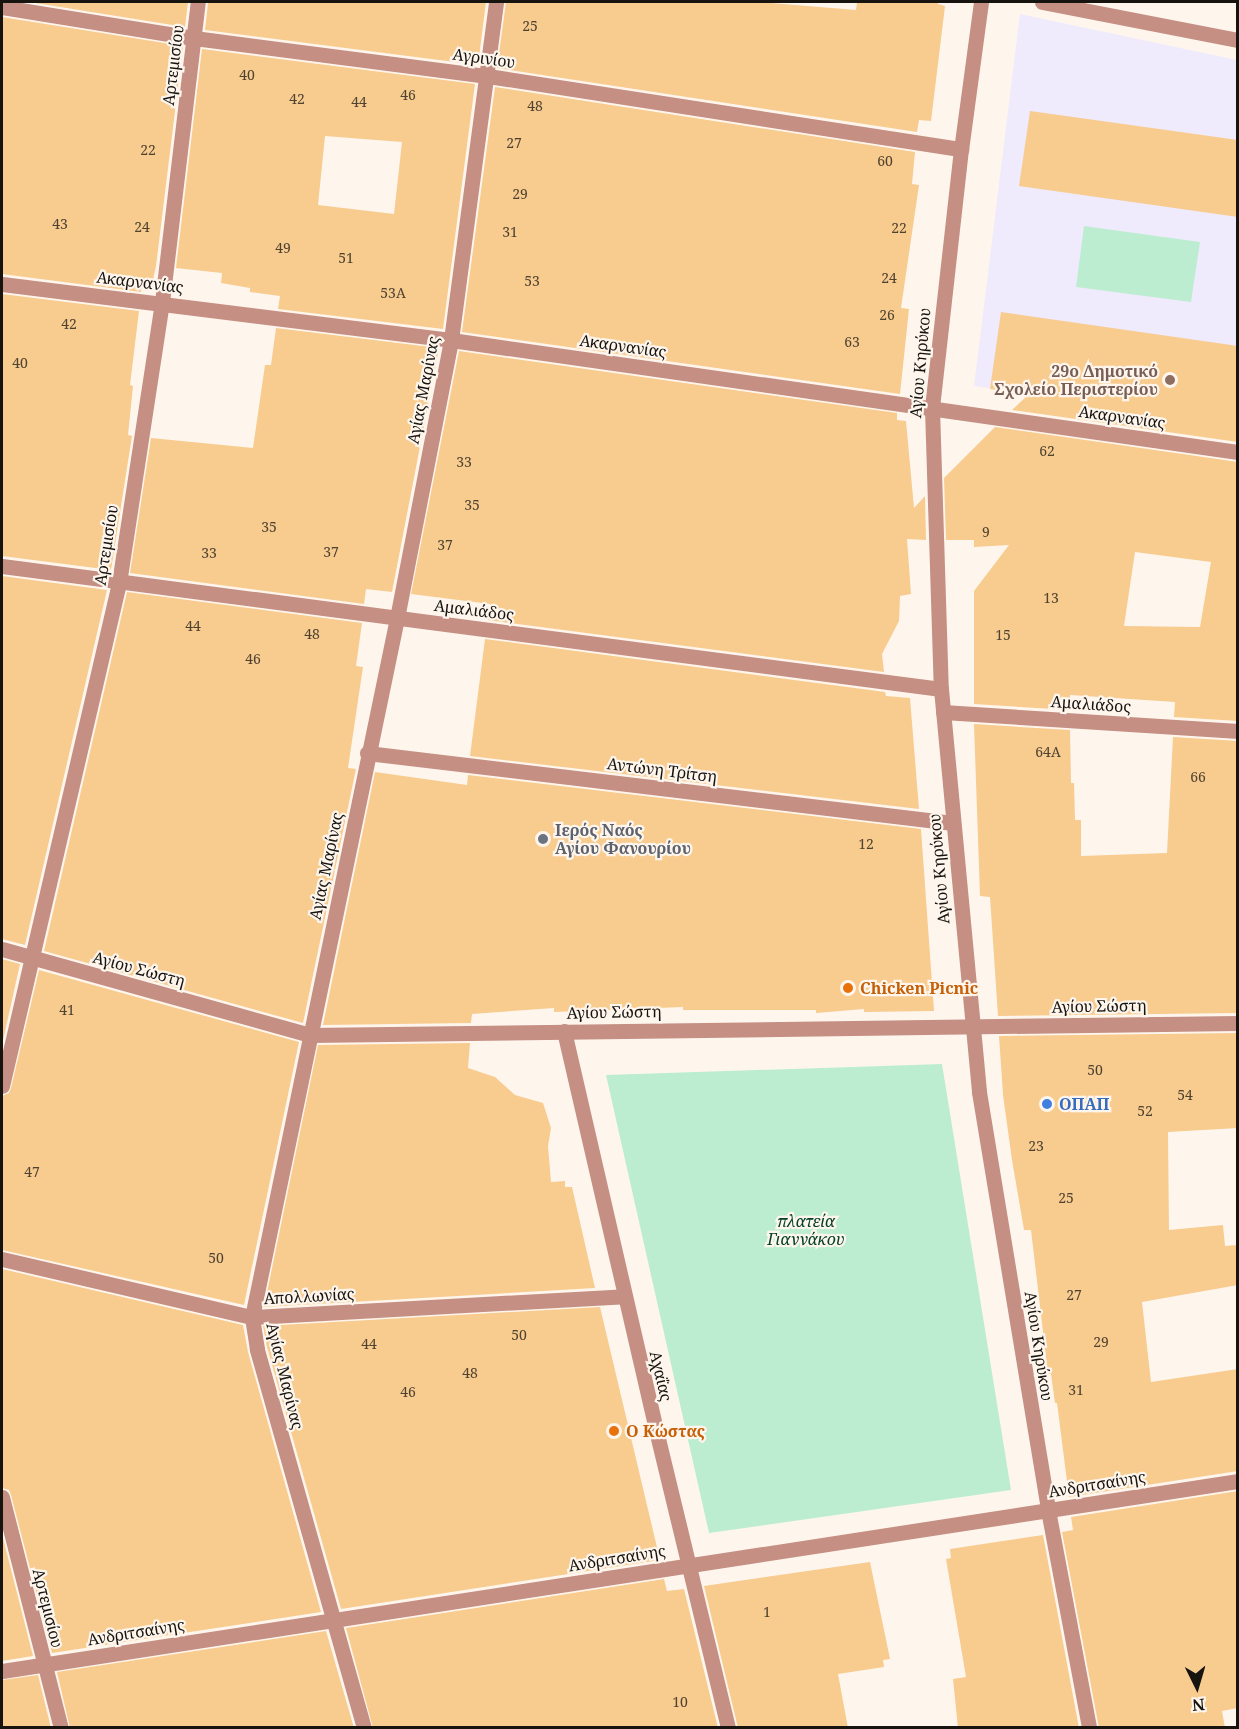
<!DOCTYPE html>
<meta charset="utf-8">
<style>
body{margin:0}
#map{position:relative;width:1239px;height:1729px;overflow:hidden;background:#fef6ed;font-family:"Noto Serif",serif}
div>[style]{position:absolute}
.education>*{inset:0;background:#efebfc}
.green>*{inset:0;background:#bcedd1}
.building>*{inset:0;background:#f8cb8f}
.minor>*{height:15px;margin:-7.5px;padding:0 7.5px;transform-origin:7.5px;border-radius:7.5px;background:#c58f84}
.dots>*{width:16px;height:16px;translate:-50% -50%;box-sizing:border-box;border:3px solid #fef6ed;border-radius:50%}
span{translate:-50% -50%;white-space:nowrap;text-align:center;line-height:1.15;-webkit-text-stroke:4.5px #fef6ed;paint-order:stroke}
.number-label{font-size:14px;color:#4f4230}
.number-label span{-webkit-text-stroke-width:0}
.street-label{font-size:16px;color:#171410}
.education-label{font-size:16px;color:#785e54;font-weight:700}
.right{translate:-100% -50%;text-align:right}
.worship-label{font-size:16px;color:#5b616d;font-weight:700}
.left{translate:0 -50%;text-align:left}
.food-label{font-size:16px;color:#c56008;font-weight:700}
.shop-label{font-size:16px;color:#366cbe;font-weight:700}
.park-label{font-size:16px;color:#034128;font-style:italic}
.frame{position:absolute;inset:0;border:3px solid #171410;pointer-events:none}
.north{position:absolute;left:1167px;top:1657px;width:60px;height:60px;-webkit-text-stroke:4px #fef6ed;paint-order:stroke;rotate:175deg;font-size:16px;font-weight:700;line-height:24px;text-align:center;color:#171410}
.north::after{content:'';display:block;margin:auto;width:21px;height:27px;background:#171410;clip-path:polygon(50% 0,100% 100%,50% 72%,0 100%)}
</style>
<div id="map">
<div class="education">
<div style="clip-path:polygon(1020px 14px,1237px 60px,1237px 424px,974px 386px)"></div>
</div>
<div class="green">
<div style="clip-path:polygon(1084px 226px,1200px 242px,1191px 302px,1076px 287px)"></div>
<div style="clip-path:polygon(942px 1064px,1011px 1490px,709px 1533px,606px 1075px)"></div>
</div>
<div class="building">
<div style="clip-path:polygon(29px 2px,188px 2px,185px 27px)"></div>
<div style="clip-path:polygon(506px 2px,758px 2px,856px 10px,857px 2px,938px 2px,938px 4px,945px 6px,931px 121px,919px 120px,917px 132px,497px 68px)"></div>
<div style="clip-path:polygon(208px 3px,208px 2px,486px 2px,478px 65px,205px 30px)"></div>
<div style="clip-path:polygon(2px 17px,183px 46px,156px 266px,153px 280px,142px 279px,141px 292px,2px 274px)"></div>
<div style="clip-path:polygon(evenodd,202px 49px,475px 84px,443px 329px,278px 309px,280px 296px,250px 292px,250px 288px,221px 283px,222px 273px,176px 268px,202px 49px,325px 136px,402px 142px,394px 214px,318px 205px,325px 136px)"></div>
<div style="clip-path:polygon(495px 87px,915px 152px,912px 184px,919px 185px,901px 308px,909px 309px,900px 394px,462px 332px)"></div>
<div style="clip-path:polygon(1030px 111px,1238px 140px,1238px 217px,1019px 186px)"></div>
<div style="clip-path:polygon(2px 294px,139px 311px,130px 385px,133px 386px,128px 435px,132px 436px,111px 570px,2px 556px)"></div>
<div style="clip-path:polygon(1001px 312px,1238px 346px,1238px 442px,1012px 410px,1028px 395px,990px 389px)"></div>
<div style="clip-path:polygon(276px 328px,439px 348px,392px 592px,366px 589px,364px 604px,130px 573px,151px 438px,253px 448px,265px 365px,271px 365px)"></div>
<div style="clip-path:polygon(459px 351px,897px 413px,897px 420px,906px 421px,914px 508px,925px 496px,926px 540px,907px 539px,911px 594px,900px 596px,899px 621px,882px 654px,884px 672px,488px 620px,490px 604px,411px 594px)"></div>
<div style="clip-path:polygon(evenodd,995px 427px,1238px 462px,1238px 721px,1174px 717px,1175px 702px,1070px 695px,1070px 710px,974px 704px,974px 591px,1009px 545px,974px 547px,974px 540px,946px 540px,944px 478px,995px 427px,1135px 552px,1211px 562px,1200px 627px,1124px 626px,1135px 552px)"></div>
<div style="clip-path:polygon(2px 576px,107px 590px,25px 945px,2px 939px)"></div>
<div style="clip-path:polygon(127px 592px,362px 623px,356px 666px,363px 667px,348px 768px,356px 769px,303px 1023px,44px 951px)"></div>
<div style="clip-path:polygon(485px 639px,885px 692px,886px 696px,910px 698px,919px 809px,470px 756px)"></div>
<div style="clip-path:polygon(974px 724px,1070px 730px,1071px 783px,1074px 783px,1075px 820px,1081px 820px,1081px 856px,1167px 853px,1173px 737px,1238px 741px,1238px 1013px,998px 1016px,990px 897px,980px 896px)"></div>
<div style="clip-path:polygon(375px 772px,467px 785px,468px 775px,921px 829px,934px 1011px,864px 1012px,864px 1009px,816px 1013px,816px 1010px,683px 1010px,683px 1007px,554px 1012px,554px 1008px,472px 1014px,471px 1023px,323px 1025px)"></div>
<div style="clip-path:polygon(2px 959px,20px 964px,2px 1045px)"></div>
<div style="clip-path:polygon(39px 970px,299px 1042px,244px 1305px,2px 1250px,2px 1096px,9px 1093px,11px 1088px)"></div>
<div style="clip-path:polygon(1238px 1033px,1238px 1128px,1168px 1132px,1169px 1230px,1223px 1225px,1225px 1246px,1238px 1245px,1238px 1285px,1142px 1302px,1151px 1382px,1238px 1369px,1238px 1471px,1069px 1497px,1057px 1403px,1055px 1403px,1051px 1374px,1048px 1374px,1031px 1230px,1024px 1230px,1012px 1160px,1003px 1095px,999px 1036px)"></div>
<div style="clip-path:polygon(470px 1043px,468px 1068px,495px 1077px,515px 1095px,543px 1103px,551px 1128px,548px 1146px,551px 1182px,565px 1181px,565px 1187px,572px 1187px,595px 1288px,264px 1307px,318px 1045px)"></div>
<div style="clip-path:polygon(2px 1269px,243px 1325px,248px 1352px,321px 1612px,52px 1653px,11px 1495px,9px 1490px,2px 1488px)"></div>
<div style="clip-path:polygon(600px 1307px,660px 1560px,341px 1609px,267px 1347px,263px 1326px)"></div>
<div style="clip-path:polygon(1238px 1491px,1238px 1708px,1222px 1711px,1225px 1728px,1099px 1728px,1062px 1532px,1073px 1530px,1071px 1517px)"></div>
<div style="clip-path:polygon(2px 1534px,33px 1656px,2px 1661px)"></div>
<div style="clip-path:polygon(1043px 1535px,1079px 1728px,958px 1728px,953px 1679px,966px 1677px,946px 1559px,951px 1558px,950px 1549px)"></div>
<div style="clip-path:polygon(870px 1562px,890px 1659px,883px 1660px,884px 1667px,838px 1674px,848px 1728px,738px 1728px,704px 1586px)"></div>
<div style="clip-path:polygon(664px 1579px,667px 1591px,684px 1589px,718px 1728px,373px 1728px,346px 1628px)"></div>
<div style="clip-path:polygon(326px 1631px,354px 1728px,70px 1728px,57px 1672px)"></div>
<div style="clip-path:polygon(38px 1675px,51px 1728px,2px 1728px,2px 1680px)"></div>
</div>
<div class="minor">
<div style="left:981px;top:2px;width:148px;rotate:97.7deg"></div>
<div style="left:961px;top:149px;width:261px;rotate:96.4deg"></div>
<div style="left:932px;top:408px;width:281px;rotate:88.2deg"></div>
<div style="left:941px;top:689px;width:405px;rotate:84.6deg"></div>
<div style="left:979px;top:1092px;width:424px;rotate:80.6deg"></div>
<div style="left:1048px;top:1510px;width:222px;rotate:79.3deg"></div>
<div style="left:1042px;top:2px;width:200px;rotate:11deg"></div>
<div style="left:2px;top:7px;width:194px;rotate:9.2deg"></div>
<div style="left:194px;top:38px;width:296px;rotate:7.4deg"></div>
<div style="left:488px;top:76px;width:479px;rotate:8.8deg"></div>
<div style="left:2px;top:284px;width:452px;rotate:7.1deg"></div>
<div style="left:451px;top:340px;width:795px;rotate:8.1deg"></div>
<div style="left:2px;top:566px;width:947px;rotate:7.46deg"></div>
<div style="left:943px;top:712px;width:296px;rotate:3.7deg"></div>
<div style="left:367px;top:753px;width:590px;rotate:6.81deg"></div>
<div style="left:2px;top:949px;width:319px;rotate:15.6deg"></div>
<div style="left:309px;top:1035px;width:929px;rotate:-0.74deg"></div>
<div style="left:564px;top:1031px;width:405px;rotate:77deg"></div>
<div style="left:655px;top:1426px;width:311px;rotate:76.4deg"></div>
<div style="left:2px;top:1086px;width:516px;rotate:-76.91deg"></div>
<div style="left:119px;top:583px;width:284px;rotate:-81.3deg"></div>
<div style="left:162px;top:302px;width:302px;rotate:-83.2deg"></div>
<div style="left:2px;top:1259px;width:257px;rotate:13.1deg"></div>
<div style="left:252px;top:1317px;width:373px;rotate:-3.2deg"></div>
<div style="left:2px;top:1497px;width:238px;rotate:75.7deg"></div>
<div style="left:2px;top:1671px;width:1251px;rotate:-8.74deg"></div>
<div style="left:364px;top:1728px;width:394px;rotate:-105.8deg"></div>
<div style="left:257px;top:1349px;width:32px;rotate:-99deg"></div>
<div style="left:252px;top:1317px;width:714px;rotate:-78.28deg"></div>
<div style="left:397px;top:618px;width:283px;rotate:-79deg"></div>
<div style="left:451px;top:340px;width:341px;rotate:-82.4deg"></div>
</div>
<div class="dots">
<div style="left:1170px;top:380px;background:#8d6e63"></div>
<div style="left:543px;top:839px;background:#6b7280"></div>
<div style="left:848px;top:988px;background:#e8710a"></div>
<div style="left:1047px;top:1104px;background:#3f7fe0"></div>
<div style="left:614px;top:1431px;background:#e8710a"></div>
</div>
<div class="number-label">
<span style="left:530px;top:26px">25</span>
<span style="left:247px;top:75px">40</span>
<span style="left:408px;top:95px">46</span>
<span style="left:297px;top:99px">42</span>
<span style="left:359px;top:102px">44</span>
<span style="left:535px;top:106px">48</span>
<span style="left:514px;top:143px">27</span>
<span style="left:148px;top:150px">22</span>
<span style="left:885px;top:161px">60</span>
<span style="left:520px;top:194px">29</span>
<span style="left:60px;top:224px">43</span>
<span style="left:142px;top:227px">24</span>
<span style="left:899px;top:228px">22</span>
<span style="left:510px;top:232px">31</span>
<span style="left:283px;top:248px">49</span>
<span style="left:346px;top:258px">51</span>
<span style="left:889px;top:278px">24</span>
<span style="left:532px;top:281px">53</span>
<span style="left:393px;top:293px">53Α</span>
<span style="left:887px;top:315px">26</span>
<span style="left:69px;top:324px">42</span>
<span style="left:852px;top:342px">63</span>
<span style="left:20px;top:363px">40</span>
<span style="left:1047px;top:451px">62</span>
<span style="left:464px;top:462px">33</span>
<span style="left:472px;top:505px">35</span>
<span style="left:269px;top:527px">35</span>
<span style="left:986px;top:532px">9</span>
<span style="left:445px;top:545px">37</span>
<span style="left:331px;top:552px">37</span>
<span style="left:209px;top:553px">33</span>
<span style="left:1051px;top:598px">13</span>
<span style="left:193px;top:626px">44</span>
<span style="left:312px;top:634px">48</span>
<span style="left:1003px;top:635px">15</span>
<span style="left:253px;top:659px">46</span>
<span style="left:1048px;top:752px">64Α</span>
<span style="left:1198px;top:777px">66</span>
<span style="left:866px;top:844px">12</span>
<span style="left:67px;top:1010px">41</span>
<span style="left:1095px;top:1070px">50</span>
<span style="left:1185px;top:1095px">54</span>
<span style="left:1145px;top:1111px">52</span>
<span style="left:1036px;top:1146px">23</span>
<span style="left:32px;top:1172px">47</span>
<span style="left:1066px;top:1198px">25</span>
<span style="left:216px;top:1258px">50</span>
<span style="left:1074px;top:1295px">27</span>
<span style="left:519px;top:1335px">50</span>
<span style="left:1101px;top:1342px">29</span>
<span style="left:369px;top:1344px">44</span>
<span style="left:470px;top:1373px">48</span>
<span style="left:1076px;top:1390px">31</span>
<span style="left:408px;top:1392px">46</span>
<span style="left:767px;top:1612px">1</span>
<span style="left:680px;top:1702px">10</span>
</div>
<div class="street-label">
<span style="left:484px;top:58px;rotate:8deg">Αγρινίου</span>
<span style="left:173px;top:65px;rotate:-83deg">Αρτεμισίου</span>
<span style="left:140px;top:282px;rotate:7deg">Ακαρνανίας</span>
<span style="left:623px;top:346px;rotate:8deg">Ακαρνανίας</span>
<span style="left:920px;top:363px;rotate:-85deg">Αγίου Κηρύκου</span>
<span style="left:423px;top:390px;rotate:-79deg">Αγίας Μαρίνας</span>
<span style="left:1122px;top:417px;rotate:8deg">Ακαρνανίας</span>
<span style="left:106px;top:545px;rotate:-81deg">Αρτεμισίου</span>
<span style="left:474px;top:610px;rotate:7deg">Αμαλιάδος</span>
<span style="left:1091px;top:704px;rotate:4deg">Αμαλιάδος</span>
<span style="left:662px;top:770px;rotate:7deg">Αντώνη Τρίτση</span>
<span style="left:326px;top:866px;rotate:-78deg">Αγίας Μαρίνας</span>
<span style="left:939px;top:869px;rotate:-95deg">Αγίου Κηρύκου</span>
<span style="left:139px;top:969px;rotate:15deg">Αγίου Σώστη</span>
<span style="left:1099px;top:1006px;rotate:-1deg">Αγίου Σώστη</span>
<span style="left:614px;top:1012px;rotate:-1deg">Αγίου Σώστη</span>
<span style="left:309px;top:1296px;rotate:-3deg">Απολλωνίας</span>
<span style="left:1039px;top:1346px;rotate:81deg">Αγίου Κηρύκου</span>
<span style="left:285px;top:1376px;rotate:76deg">Αγίας Μαρίνας</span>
<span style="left:661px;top:1376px;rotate:77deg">Αχαΐας</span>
<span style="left:1097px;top:1484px;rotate:-9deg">Ανδριτσαίνης</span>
<span style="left:617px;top:1558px;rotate:-9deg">Ανδριτσαίνης</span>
<span style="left:48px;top:1608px;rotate:76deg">Αρτεμισίου</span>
<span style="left:136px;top:1632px;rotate:-9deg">Ανδριτσαίνης</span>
</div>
<div class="education-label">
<span class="right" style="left:1158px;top:380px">29o Δημοτικό<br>Σχολείο Περιστερίου</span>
</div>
<div class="worship-label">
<span class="left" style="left:555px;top:839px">Ιερός Ναός<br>Αγίου Φανουρίου</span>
</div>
<div class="food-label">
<span class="left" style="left:860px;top:988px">Chicken Picnic</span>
<span class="left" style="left:626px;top:1431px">Ο Κώστας</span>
</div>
<div class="shop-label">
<span class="left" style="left:1059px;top:1104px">ΟΠΑΠ</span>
</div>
<div class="park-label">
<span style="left:806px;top:1230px">πλατεία<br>Γιαννάκου</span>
</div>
<div class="frame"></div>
<div class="north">N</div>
</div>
